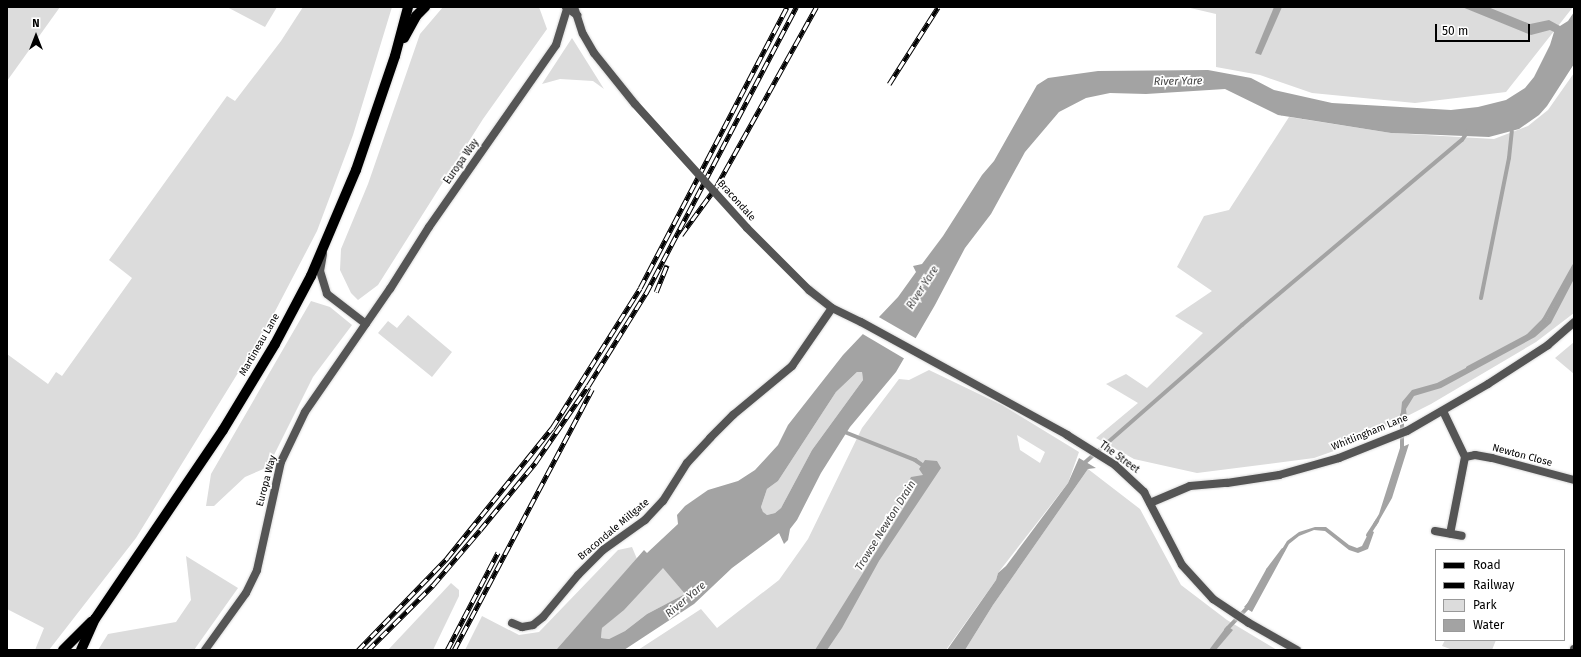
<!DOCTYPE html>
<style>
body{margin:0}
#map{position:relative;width:1581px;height:657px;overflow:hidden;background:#fff;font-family:"Fira Sans",sans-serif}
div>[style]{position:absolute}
.green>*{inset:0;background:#dcdcdc}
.water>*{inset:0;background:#a3a3a3}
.pier>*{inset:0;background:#fff}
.stream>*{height:4px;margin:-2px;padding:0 2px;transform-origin:2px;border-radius:2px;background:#a3a3a3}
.roads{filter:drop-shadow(0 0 1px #dbdbdb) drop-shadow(0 0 1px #dbdbdb)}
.minor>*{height:8px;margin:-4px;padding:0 4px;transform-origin:4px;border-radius:4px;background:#555}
.tertiary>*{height:8px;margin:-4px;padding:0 4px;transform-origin:4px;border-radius:4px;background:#555}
.primary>*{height:10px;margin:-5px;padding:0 5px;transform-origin:5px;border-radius:5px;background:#000}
.rail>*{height:4.5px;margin-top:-2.25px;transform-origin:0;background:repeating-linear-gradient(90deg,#fff 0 9px,#000 0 18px);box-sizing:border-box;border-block:1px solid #000}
.tertiary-bridge>*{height:8px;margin:-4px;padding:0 4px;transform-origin:4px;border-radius:4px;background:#555}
span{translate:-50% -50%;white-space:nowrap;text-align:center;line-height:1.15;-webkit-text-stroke:3.5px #fff;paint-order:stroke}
.street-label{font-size:10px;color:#000}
.water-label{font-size:11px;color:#444;font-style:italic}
.frame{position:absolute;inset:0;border:8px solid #000;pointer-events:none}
.legend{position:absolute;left:1435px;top:549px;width:130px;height:92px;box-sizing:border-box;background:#fff;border:1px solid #999;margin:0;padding:5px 7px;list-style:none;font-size:12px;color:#000}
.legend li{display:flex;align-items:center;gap:8px;height:20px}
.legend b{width:20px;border:1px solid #999}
.north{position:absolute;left:16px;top:16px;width:40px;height:40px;-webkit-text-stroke:3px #fff;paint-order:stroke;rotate:0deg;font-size:11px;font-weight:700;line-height:16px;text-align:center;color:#000}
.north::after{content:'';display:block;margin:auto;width:14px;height:18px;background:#000;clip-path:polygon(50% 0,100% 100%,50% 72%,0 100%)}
.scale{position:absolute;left:1435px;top:24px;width:95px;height:18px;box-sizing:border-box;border:2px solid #000;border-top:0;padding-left:5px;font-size:12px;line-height:14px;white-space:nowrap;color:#000;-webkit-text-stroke:3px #fff;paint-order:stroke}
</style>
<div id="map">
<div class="green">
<div style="clip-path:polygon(7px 7px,60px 7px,7px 81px)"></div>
<div style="clip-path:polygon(227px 7px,277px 7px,265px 27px)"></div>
<div style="clip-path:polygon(303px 7px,392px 7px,353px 135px,317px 231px,270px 321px,136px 538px,49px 650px,35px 650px,44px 628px,7px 609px,7px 354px,48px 384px,56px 372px,62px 376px,132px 278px,109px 260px,227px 96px,235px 101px,281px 41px)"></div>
<div style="clip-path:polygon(443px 7px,539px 7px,547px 29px,483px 119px,378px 285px,358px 300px,351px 293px,340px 270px,341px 249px,368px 184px,420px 34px)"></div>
<div style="clip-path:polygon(1186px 7px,1573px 7px,1506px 92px,1415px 103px,1312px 93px,1260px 75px,1216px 67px,1216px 14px)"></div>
<div style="clip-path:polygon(572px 38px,604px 89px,593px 81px,560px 79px,542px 84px)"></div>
<div style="clip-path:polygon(1574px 73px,1574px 313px,1536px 342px,1431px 404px,1348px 446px,1314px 458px,1197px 473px,1134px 459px,1096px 438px,1138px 403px,1106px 384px,1126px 374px,1147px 388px,1203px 333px,1175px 316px,1212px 291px,1177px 267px,1204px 216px,1229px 210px,1289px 117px,1391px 133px,1494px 139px,1528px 126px,1548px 110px)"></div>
<div style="clip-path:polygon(311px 301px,330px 307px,352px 325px,313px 377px,268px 467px,245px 477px,214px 506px,206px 506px,211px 474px)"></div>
<div style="clip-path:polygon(408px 315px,452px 352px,432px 377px,378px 333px,388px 321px,397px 328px)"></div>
<div style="clip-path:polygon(1574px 342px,1574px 374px,1555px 358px)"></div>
<div style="clip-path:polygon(evenodd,929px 370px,1002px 405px,1079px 452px,1068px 483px,998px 573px,996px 580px,946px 650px,638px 650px,701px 609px,717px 628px,779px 580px,808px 539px,862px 428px,899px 379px,909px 380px,929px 370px,1017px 435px,1045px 452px,1040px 463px,1020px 450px,1017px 435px)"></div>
<div style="clip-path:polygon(857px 372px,862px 372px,863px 380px,812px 450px,781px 508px,775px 513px,767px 515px,763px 513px,761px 507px,767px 489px,778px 481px,836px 392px)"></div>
<div style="clip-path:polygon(1088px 469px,1140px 509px,1181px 585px,1227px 620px,1277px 650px,965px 650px,993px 605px)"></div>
<div style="clip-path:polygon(632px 547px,637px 559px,556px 650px,465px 650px,482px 616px,519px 635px,539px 632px,618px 550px)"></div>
<div style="clip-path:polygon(186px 556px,238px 588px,194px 650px,98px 650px,108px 634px,176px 622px,191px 600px)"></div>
<div style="clip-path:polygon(663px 567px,685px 594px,647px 614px,625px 631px,609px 639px,601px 638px,602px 628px,624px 609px)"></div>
<div style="clip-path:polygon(451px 583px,459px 590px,459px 596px,433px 650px,388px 650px)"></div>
<div style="clip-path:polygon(1445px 640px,1496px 640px,1492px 650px,1453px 650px,1442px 646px)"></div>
</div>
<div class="water">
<div style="clip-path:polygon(1274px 7px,1282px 7px,1261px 55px,1255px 53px)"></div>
<div style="clip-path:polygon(evenodd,1462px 7px,1488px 7px,1530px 24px,1549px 20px,1560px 26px,1568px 21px,1574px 12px,1574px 64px,1547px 106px,1539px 115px,1519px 129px,1489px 137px,1391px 133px,1278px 115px,1225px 89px,1146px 94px,1110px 93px,1086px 98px,1059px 112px,1025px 152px,991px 214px,965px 248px,935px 305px,896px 372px,850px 427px,821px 473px,797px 520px,790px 529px,788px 540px,784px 544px,779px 533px,732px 568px,694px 604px,624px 650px,556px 650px,644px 550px,647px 553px,678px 524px,677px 515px,685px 506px,708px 490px,738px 481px,755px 470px,778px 445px,788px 425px,843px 355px,898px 297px,916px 272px,913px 266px,922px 264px,943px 236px,982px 175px,994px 161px,1037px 85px,1048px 78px,1098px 71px,1208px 70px,1251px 78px,1274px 90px,1332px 103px,1451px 110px,1478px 107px,1506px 100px,1525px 88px,1534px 77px,1550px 45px,1554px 32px,1550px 30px,1531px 35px,1462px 7px,857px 372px,862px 372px,863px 380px,812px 450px,781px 508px,775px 513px,767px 515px,763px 512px,761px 507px,767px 489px,778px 481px,836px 392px,857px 372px,1462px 7px,663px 568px,685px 594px,647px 614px,625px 631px,609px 639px,601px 638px,602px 628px,624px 610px,663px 568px)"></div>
<div style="clip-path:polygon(1574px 268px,1574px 279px,1551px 323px,1535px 337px,1441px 388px,1414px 396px,1406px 409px,1407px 418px,1400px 422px,1402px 402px,1412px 390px,1437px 383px,1531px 334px,1546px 320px)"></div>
<div style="clip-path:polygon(1409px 444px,1392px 498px,1376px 526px,1373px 524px,1379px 514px,1400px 448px)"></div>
<div style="clip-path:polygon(1079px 458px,1096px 468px,1088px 469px,993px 605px,965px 650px,947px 650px,996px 580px,998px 573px,1006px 566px,1068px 483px)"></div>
<div style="clip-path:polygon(925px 460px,937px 461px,941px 468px,879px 561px,842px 628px,827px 650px,815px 650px,914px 491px,916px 485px,910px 479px,911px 477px,923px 475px,919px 469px)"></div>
<div style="clip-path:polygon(1315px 527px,1326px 527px,1349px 545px,1357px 548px,1362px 546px,1370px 530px,1374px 532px,1368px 549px,1358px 553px,1349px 550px,1325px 531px,1314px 530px,1299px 536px,1289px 544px,1252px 612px,1244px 607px,1253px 597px,1287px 541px,1299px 532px)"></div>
<div style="clip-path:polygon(1227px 626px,1233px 630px,1216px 650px,1209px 650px)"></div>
</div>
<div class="pier">
<div style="clip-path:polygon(877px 316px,917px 339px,905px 359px,861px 333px)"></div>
</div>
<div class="stream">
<div style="left:1481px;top:298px;width:143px;rotate:-78.7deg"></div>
<div style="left:1509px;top:158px;width:27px;rotate:-84deg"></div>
<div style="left:1468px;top:368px;width:68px;rotate:-28.1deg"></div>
<div style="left:1528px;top:336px;width:23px;rotate:-45deg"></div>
<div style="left:1544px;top:320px;width:62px;rotate:-60.9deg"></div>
<div style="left:842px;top:431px;width:79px;rotate:21.7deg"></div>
<div style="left:915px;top:460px;width:12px;rotate:35deg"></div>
<div style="left:1402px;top:452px;width:37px;rotate:-90deg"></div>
<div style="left:1082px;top:465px;width:213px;rotate:-41.2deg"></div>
<div style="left:1242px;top:325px;width:287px;rotate:-40.1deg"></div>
<div style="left:1462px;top:140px;width:11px;rotate:-56deg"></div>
<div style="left:1368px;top:535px;width:17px;rotate:-57deg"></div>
<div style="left:1226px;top:630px;width:30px;rotate:-46deg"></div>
<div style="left:1247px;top:608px;width:43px;rotate:-61.1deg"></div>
<div style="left:1268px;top:570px;width:25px;rotate:-53deg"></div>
</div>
<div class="roads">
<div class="minor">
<div style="left:323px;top:254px;width:17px;rotate:100deg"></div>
<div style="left:320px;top:271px;width:24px;rotate:73deg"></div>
<div style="left:327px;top:294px;width:49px;rotate:37.6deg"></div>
<div style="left:1443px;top:411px;width:51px;rotate:64.4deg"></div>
<div style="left:1465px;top:457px;width:78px;rotate:101deg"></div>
<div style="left:1465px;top:457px;width:10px;rotate:-11deg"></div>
<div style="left:1475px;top:455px;width:17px;rotate:10deg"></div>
<div style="left:1492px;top:458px;width:85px;rotate:15deg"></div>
<div style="left:1150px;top:503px;width:43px;rotate:-23deg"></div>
<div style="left:1190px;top:486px;width:37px;rotate:-5deg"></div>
<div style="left:1227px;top:483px;width:53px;rotate:-8.7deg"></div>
<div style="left:1279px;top:475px;width:62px;rotate:-15.8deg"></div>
<div style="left:1339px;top:458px;width:73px;rotate:-21.7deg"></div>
<div style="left:1407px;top:431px;width:94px;rotate:-30.1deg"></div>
<div style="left:1488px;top:384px;width:72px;rotate:-33deg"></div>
<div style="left:1548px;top:345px;width:35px;rotate:-41deg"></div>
<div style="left:1435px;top:531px;width:27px;rotate:10deg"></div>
<div style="left:512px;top:623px;width:11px;rotate:22deg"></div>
<div style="left:522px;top:627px;width:11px;rotate:-10deg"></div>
<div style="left:533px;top:625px;width:13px;rotate:-39deg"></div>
<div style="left:543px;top:617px;width:55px;rotate:-50.2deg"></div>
<div style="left:578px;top:575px;width:35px;rotate:-45deg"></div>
<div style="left:603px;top:550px;width:52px;rotate:-35.5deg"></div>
<div style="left:645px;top:520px;width:26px;rotate:-47deg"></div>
<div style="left:663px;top:501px;width:45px;rotate:-57.7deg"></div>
<div style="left:687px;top:463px;width:34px;rotate:-47deg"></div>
<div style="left:710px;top:438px;width:33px;rotate:-45deg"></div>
<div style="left:733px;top:415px;width:77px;rotate:-39.7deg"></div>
<div style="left:792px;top:366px;width:70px;rotate:-55.4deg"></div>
<div style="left:205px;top:650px;width:70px;rotate:-54.3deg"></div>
<div style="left:246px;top:593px;width:25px;rotate:-64deg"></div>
<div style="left:257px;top:570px;width:111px;rotate:-77.5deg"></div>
<div style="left:281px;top:462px;width:55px;rotate:-64.4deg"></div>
<div style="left:305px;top:412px;width:150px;rotate:-55.4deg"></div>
<div style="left:390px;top:289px;width:73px;rotate:-57.8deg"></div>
<div style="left:429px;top:227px;width:222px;rotate:-55.1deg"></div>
<div style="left:556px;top:45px;width:39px;rotate:-73deg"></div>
<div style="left:1574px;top:650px;width:1px;rotate:-90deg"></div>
</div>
<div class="tertiary">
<div style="left:566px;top:7px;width:14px;rotate:36deg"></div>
<div style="left:574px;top:7px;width:28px;rotate:72deg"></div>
<div style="left:583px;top:34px;width:22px;rotate:60deg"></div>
<div style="left:594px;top:53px;width:65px;rotate:51.2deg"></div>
<div style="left:809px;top:290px;width:29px;rotate:38deg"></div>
<div style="left:832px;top:308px;width:32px;rotate:26deg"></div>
<div style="left:861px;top:322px;width:235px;rotate:28.7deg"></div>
<div style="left:1067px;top:435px;width:57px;rotate:32deg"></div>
<div style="left:1115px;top:465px;width:40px;rotate:43deg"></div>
<div style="left:1144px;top:492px;width:82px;rotate:62.5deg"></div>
<div style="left:1182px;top:565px;width:46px;rotate:47.6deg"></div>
<div style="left:1213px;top:599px;width:43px;rotate:33.7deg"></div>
<div style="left:1249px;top:623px;width:55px;rotate:29.4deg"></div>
</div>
<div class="primary">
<div style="left:404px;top:38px;width:25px;rotate:-61deg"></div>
<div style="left:416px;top:16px;width:13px;rotate:-45deg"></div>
<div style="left:63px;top:650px;width:40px;rotate:-45deg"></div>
<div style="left:81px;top:650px;width:34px;rotate:-66deg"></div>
<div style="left:95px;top:619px;width:228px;rotate:-55.9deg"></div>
<div style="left:223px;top:430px;width:100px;rotate:-58.8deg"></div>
<div style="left:275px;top:344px;width:77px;rotate:-62.1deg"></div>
<div style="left:311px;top:276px;width:115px;rotate:-67deg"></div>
<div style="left:356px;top:170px;width:120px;rotate:-71.1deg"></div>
<div style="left:395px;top:56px;width:51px;rotate:-75.1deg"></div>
</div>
</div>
<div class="rail">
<div style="left:889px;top:84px;width:91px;rotate:-57.5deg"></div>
<div style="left:681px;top:235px;width:59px;rotate:-53.9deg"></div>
<div style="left:716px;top:187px;width:206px;rotate:-60.9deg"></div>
<div style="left:656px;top:292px;width:29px;rotate:-68deg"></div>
<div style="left:358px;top:650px;width:128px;rotate:-45.9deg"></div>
<div style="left:447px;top:558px;width:167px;rotate:-51.1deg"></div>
<div style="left:552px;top:428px;width:165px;rotate:-57.8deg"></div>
<div style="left:640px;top:288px;width:317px;rotate:-62.4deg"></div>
<div style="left:368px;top:650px;width:92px;rotate:-45deg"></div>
<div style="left:433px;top:585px;width:72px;rotate:-49.5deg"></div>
<div style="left:480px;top:530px;width:87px;rotate:-50.6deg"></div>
<div style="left:535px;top:463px;width:93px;rotate:-55.5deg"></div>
<div style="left:588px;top:386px;width:110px;rotate:-58.1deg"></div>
<div style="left:646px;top:293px;width:323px;rotate:-62.3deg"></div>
<div style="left:447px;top:650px;width:110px;rotate:-62.5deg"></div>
<div style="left:454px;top:650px;width:295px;rotate:-62.1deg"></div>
</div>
<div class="tertiary-bridge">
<div style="left:635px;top:104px;width:167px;rotate:47.9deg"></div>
<div style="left:747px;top:228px;width:88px;rotate:45deg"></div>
</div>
<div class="street-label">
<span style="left:462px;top:162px;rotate:-55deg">Europa Way</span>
<span style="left:736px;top:201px;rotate:48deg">Bracondale</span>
<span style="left:260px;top:345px;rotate:-60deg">Martineau Lane</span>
<span style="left:1370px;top:433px;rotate:-22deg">Whitlingham Lane</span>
<span style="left:1522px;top:456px;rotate:15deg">Newton Close</span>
<span style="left:1119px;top:458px;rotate:36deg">The Street</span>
<span style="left:267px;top:481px;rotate:-75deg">Europa Way</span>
<span style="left:614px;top:530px;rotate:-40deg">Bracondale Millgate</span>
</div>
<div class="water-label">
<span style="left:1178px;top:82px;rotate:-1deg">River Yare</span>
<span style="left:923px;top:288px;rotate:-57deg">River Yare</span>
<span style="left:886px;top:526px;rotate:-58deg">Trowse Newton Drain</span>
<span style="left:686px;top:600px;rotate:-40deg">River Yare</span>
</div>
<div class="frame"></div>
<ul class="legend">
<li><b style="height:5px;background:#000"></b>Road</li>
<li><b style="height:5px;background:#000"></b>Railway</li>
<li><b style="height:11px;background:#dcdcdc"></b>Park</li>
<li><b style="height:11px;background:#a3a3a3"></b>Water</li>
</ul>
<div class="north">N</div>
<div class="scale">50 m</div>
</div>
